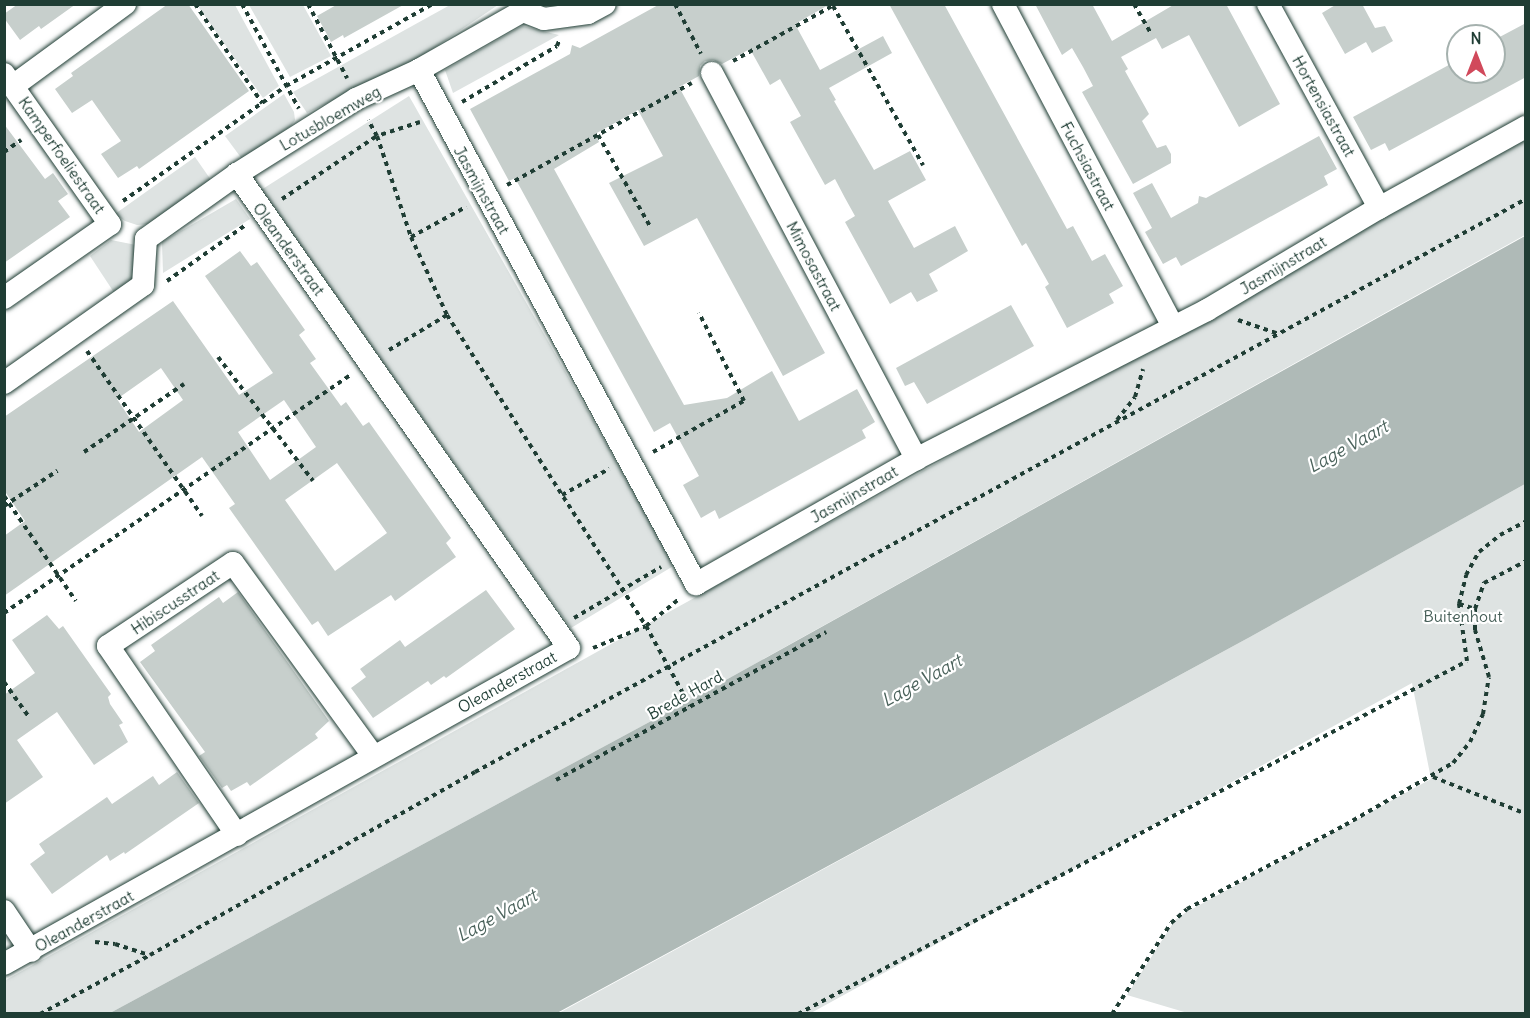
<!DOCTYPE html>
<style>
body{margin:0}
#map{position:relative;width:1530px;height:1018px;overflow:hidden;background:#fff;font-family:Delius,sans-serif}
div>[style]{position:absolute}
.green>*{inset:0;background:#dee3e2}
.water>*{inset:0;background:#afbab7}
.building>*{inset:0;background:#c7cfcc}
.path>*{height:4px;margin-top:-2px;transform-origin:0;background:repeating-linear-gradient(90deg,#1f3d34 0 4.5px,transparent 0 9px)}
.roads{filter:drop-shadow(0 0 2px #1f3d34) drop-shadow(0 0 2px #1f3d34)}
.street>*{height:22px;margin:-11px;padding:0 11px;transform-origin:11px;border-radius:11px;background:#fff}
span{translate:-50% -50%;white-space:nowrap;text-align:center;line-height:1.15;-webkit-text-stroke:4.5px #fff;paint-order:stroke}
.street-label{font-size:16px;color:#1f3d34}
.park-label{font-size:16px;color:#455e57}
.water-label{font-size:18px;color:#4a625b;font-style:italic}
.frame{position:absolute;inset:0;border:6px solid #1f3d34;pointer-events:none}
.north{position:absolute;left:1446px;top:24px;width:60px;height:60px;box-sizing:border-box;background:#fff;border:2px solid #a5b1ae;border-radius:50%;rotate:0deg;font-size:16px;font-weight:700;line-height:24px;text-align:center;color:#1f3d34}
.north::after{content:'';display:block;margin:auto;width:21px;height:27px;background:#d1495b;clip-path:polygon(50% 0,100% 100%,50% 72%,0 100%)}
</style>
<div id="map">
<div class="green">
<div style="clip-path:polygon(197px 5px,235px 5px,279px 86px,263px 98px)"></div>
<div style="clip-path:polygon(249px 5px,303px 5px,331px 56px,290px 77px)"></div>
<div style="clip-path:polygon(450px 5px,498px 5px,419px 58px,307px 113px,293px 92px)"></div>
<div style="clip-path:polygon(522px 26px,559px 35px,453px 93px,445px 70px)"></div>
<div style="clip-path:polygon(284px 94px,294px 112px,295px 120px,291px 126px,242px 159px,225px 136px)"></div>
<div style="clip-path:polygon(409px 96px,675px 565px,571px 628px,261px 190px)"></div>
<div style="clip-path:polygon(1525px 137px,1525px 235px,679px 706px,110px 1013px,5px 1013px,4px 981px)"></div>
<div style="clip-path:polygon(195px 157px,211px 180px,150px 224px,137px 225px,125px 221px,115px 214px)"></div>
<div style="clip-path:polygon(236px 199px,250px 219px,163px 273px,162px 242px)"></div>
<div style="clip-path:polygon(111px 240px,136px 245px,135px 279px,115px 294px,90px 256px)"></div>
<div style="clip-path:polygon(1525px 484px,1525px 1013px,1191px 1014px,1127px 995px,1175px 920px,1185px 913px,1431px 779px,1412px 683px,811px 1013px,557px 1014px,1250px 637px)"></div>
</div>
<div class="water">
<div style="clip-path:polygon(1525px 236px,1525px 484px,1250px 637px,557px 1013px,110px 1013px,679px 706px)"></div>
</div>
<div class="building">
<div style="clip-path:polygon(18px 4px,76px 4px,41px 29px,39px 26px,20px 40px,4px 18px,4px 14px)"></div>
<div style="clip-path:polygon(168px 4px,188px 4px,249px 91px,139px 169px,137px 166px,118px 178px,101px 154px,121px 141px,106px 120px,92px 100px,72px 113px,55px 89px,73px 76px,71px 73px)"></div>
<div style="clip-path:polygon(338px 4px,405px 4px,344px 38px,343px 35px,331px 42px,317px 16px)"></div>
<div style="clip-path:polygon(660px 4px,830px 4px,795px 24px,820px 70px,883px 36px,892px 53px,829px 88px,836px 100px,834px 101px,874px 170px,910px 151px,926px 180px,888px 201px,914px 248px,955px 226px,968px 251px,929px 274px,938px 291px,917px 302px,911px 292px,890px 304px,845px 222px,855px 216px,845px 198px,835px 179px,825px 185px,790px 122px,801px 116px,780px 79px,770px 85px,750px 49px,722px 64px,713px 60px,705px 61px,700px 66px,699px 76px,679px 87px,825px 353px,783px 376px,697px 218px,644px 246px,609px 183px,663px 156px,638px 110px,595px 134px,599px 142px,554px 169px,684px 405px,727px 398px,772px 371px,799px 421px,857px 389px,875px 422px,862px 430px,866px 438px,719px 519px,715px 510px,701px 518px,683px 485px,699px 476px,670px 423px,654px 432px,515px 178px,509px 181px,470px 109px,570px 54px,572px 45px,580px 48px)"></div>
<div style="clip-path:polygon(889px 4px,944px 4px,1067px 229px,1073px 226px,1092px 261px,1105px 254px,1123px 286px,1109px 294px,1114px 303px,1067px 328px,1045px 287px,1049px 284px,1026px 243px,1022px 246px)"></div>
<div style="clip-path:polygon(1035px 4px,1092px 4px,1112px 41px,1175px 4px,1226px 4px,1280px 104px,1239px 127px,1189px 35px,1162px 49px,1156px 38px,1121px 57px,1128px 69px,1125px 71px,1149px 114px,1142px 121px,1157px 148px,1166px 145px,1171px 154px,1171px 163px,1133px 184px,1082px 92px,1093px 86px,1083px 67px,1072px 48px,1062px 55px)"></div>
<div style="clip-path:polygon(1337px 4px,1362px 4px,1375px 28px,1385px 26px,1393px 41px,1372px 53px,1366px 42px,1345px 54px,1322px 13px)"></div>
<div style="clip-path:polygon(1526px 23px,1526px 77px,1389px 151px,1385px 143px,1371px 150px,1353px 117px,1458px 60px,1458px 72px,1494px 72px,1494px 40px)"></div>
<div style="clip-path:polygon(4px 124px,45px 179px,53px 173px,68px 194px,58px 201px,70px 217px,4px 263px)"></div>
<div style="clip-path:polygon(1319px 136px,1337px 169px,1324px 176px,1328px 185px,1181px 266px,1176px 257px,1163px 264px,1145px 232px,1152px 228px,1133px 193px,1152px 183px,1171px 218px,1198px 203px,1199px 196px,1206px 198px)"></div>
<div style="clip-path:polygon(evenodd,240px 251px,251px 266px,257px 262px,305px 330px,299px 335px,316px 359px,310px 363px,341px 406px,346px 402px,363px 426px,369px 422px,403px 470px,451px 538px,446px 543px,456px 557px,395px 601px,391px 595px,328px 636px,318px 621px,312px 625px,229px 508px,235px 504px,202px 457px,4px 596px,4px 536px,25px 521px,4px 490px,4px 417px,173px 301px,239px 395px,273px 373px,205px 276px,240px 251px,161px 368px,183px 400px,139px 432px,117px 399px,161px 368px,240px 251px,284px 400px,316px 447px,270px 480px,238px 432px,284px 400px,240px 251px,337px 463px,387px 533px,335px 571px,285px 500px,337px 463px)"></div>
<div style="clip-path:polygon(1011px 305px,1034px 346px,927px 404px,914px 382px,905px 386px,896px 368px)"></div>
<div style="clip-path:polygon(486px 590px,515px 629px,446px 678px,444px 676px,431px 685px,428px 681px,373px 718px,351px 688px,366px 677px,360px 669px,400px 640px,405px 647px)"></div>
<div style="clip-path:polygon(238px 592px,329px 721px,315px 734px,318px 738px,250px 786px,247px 782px,231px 791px,227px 785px,222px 788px,199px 756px,205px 752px,140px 662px,155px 651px,151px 645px,219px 597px,223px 603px)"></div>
<div style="clip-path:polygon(47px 615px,59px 629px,63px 626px,111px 694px,108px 697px,110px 704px,123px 723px,119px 725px,128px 742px,94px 765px,57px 712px,17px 740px,43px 777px,4px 804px,4px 695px,35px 673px,12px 640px)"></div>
<div style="clip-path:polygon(177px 772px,199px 803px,125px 854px,124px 852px,110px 861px,107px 855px,52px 894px,30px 864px,45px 853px,39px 844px,107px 797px,112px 804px,153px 776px,159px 785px)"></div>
</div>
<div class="path">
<div style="left:195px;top:4px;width:120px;rotate:55.9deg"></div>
<div style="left:242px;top:4px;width:119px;rotate:61.5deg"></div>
<div style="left:308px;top:4px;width:84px;rotate:62.2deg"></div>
<div style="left:675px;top:4px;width:56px;rotate:62.5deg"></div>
<div style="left:1134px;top:4px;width:34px;rotate:60deg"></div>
<div style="left:833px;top:6px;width:183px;rotate:60.5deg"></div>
<div style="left:733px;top:61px;width:118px;rotate:-29deg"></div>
<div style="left:462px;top:102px;width:110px;rotate:-30.5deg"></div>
<div style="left:557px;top:46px;width:5px;rotate:-68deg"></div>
<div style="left:420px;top:122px;width:45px;rotate:162deg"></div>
<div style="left:377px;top:136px;width:107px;rotate:71.4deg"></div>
<div style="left:411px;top:237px;width:86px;rotate:65.2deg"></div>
<div style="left:447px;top:315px;width:369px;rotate:57.4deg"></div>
<div style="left:646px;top:626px;width:91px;rotate:61.2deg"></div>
<div style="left:598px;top:135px;width:107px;rotate:60.3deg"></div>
<div style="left:4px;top:152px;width:21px;rotate:-35deg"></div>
<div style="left:507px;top:185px;width:211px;rotate:-28.9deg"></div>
<div style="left:282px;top:199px;width:114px;rotate:-33.6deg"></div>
<div style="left:377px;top:136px;width:18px;rotate:-119deg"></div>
<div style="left:123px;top:201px;width:199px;rotate:-35.2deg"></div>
<div style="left:286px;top:86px;width:168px;rotate:-29.2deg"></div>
<div style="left:411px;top:237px;width:63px;rotate:-28.6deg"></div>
<div style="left:167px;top:281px;width:95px;rotate:-35.5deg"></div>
<div style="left:1238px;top:320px;width:43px;rotate:18.9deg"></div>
<div style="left:389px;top:350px;width:68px;rotate:-31.1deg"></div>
<div style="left:87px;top:351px;width:201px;rotate:55.1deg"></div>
<div style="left:218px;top:357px;width:156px;rotate:52.5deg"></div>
<div style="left:1117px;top:420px;width:29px;rotate:-52deg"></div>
<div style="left:1135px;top:397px;width:29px;rotate:-74deg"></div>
<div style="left:84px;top:452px;width:121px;rotate:-34.2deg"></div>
<div style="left:653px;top:452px;width:104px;rotate:-29.3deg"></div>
<div style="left:744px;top:401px;width:99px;rotate:-117.1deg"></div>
<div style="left:562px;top:495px;width:54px;rotate:-29deg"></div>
<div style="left:4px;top:496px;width:127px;rotate:55.6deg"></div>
<div style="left:4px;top:506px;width:64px;rotate:-33.4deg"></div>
<div style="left:1459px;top:604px;width:17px;rotate:17deg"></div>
<div style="left:4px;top:613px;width:420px;rotate:-34.5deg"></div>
<div style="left:574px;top:618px;width:101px;rotate:-30.4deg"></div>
<div style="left:593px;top:648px;width:57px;rotate:-22.5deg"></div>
<div style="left:646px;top:626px;width:43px;rotate:-39.3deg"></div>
<div style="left:4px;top:682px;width:43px;rotate:54.5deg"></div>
<div style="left:1433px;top:777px;width:100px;rotate:21.7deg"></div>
<div style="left:556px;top:780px;width:308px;rotate:-28.7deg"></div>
<div style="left:95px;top:942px;width:20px;rotate:6deg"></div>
<div style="left:115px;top:944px;width:36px;rotate:18deg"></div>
<div style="left:40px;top:1014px;width:125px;rotate:-28.2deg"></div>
<div style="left:150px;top:955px;width:373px;rotate:-29.4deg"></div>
<div style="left:475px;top:772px;width:1197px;rotate:-28.6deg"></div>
<div style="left:798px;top:1014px;width:756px;rotate:-27.82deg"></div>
<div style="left:1467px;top:661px;width:58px;rotate:-98deg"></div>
<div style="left:1459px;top:604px;width:30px;rotate:-76deg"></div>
<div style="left:1466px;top:575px;width:26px;rotate:-61deg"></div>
<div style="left:1479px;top:552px;width:27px;rotate:-39deg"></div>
<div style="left:1500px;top:535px;width:30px;rotate:-28deg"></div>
<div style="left:1112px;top:1014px;width:108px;rotate:-57deg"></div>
<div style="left:1171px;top:923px;width:21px;rotate:-41deg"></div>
<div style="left:1187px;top:909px;width:179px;rotate:-28deg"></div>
<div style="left:1345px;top:825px;width:125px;rotate:-29.9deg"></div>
<div style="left:1453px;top:763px;width:27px;rotate:-51deg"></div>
<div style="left:1470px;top:742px;width:31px;rotate:-65deg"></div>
<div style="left:1483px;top:714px;width:37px;rotate:-81deg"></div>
<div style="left:1489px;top:677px;width:49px;rotate:-106.6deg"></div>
<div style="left:1475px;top:630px;width:21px;rotate:-90deg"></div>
<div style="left:1475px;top:609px;width:28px;rotate:-71deg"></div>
<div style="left:1484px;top:583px;width:47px;rotate:-27.6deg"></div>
</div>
<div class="roads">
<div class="street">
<div style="left:1003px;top:4px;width:365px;rotate:62.2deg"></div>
<div style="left:1268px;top:4px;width:232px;rotate:61.4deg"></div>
<div style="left:523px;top:11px;width:22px;rotate:21deg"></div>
<div style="left:544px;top:19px;width:44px;rotate:-7.8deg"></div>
<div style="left:588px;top:13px;width:19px;rotate:-28deg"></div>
<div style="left:419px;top:70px;width:584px;rotate:61.68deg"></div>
<div style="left:696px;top:584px;width:253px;rotate:-29.6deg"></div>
<div style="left:916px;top:459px;width:327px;rotate:-27.1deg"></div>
<div style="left:1207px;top:310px;width:200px;rotate:-30.7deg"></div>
<div style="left:1379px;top:208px;width:168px;rotate:-28.9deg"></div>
<div style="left:712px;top:73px;width:437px;rotate:62.1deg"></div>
<div style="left:4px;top:74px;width:184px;rotate:54.8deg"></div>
<div style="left:13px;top:86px;width:139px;rotate:-36.2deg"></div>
<div style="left:146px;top:239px;width:112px;rotate:-35.5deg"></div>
<div style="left:237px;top:174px;width:141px;rotate:-32.2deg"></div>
<div style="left:356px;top:99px;width:69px;rotate:-24.7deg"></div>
<div style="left:419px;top:70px;width:120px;rotate:-29.6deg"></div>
<div style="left:4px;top:298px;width:129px;rotate:-34.9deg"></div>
<div style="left:4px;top:383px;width:170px;rotate:-35.2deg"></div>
<div style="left:143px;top:285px;width:46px;rotate:-86.3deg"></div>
<div style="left:237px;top:835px;width:229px;rotate:-124.3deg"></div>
<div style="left:108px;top:646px;width:150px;rotate:-33.6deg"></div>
<div style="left:233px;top:563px;width:238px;rotate:54deg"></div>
<div style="left:4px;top:911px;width:48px;rotate:56deg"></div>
<div style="left:4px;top:964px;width:647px;rotate:-29.22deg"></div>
<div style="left:569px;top:648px;width:579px;rotate:-125.01deg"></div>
</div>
</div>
<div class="street-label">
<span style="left:1324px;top:106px;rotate:61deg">Hortensiastraat</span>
<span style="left:330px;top:118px;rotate:-30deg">Lotusbloemweg</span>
<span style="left:62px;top:155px;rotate:55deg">Kamperfoeliestraat</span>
<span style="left:1088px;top:166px;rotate:62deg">Fuchsiastraat</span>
<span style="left:482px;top:190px;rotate:61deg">Jasmijnstraat</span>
<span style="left:289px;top:249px;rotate:54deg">Oleanderstraat</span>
<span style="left:1283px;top:265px;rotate:-31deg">Jasmijnstraat</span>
<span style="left:814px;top:266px;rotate:62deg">Mimosastraat</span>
<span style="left:854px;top:494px;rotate:-30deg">Jasmijnstraat</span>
<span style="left:175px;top:602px;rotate:-34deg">Hibiscusstraat</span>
<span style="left:507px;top:682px;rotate:-29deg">Oleanderstraat</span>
<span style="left:685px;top:695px;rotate:-29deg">Brede Hard</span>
<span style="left:84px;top:921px;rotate:-29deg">Oleanderstraat</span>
</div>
<div class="park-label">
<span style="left:1463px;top:616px">Buitenhout</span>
</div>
<div class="water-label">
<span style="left:1348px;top:447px;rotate:-29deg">Lage Vaart</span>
<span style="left:922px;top:681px;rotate:-29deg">Lage Vaart</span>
<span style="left:497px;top:916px;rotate:-29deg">Lage Vaart</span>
</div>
<div class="frame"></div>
<div class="north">N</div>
</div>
